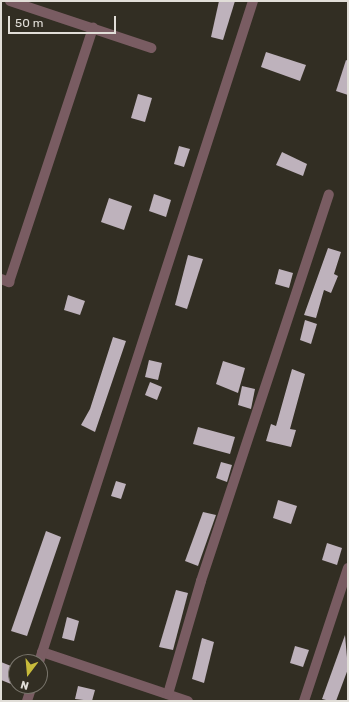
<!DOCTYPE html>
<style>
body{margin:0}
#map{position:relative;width:349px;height:702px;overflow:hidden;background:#322e23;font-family:Rubik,sans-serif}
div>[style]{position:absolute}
.building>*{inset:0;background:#beb2bc}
.street>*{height:10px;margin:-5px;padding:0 5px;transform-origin:5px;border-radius:5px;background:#795c62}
span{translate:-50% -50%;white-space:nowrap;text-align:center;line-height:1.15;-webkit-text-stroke:4px #322e23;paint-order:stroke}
.frame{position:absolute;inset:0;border:2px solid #e1ded8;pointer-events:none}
.north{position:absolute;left:8px;top:654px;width:40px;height:40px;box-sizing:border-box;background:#322e23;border:1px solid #78746b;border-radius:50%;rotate:196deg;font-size:11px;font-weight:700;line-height:16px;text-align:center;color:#e1ded8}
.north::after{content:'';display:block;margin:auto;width:14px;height:18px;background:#c8bb3b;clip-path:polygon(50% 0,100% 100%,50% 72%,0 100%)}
.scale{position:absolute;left:8px;top:16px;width:108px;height:18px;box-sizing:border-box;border:2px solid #e1ded8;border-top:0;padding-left:5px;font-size:12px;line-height:14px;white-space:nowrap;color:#e1ded8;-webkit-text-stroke:3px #322e23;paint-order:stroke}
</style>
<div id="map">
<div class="building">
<div style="clip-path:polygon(219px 1px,235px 1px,223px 40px,211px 37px)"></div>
<div style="clip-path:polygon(266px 52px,306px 65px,300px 81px,261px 67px)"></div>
<div style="clip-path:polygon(346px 60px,348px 61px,348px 95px,336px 91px)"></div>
<div style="clip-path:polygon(138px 94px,152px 98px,145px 122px,131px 118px)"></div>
<div style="clip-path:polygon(179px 146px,190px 149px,184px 167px,174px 164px)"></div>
<div style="clip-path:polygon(282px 152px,307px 164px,303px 176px,276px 165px)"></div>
<div style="clip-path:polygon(154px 194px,171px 200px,166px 217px,149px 211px)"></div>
<div style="clip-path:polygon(109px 198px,132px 206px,124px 230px,101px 222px)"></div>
<div style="clip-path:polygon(328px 248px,341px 252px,334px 274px,338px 276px,331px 293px,324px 290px,316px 318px,304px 315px)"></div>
<div style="clip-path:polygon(188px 255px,203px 259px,187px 309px,175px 305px)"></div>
<div style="clip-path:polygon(279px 269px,293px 273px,289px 288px,275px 284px)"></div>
<div style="clip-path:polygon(68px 295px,85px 301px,80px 315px,64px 310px)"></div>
<div style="clip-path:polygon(305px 320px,317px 324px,311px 344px,300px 340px)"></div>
<div style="clip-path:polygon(113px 337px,126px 341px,95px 432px,81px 425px,90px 409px)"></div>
<div style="clip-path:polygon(149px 360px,162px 363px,158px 380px,145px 377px)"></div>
<div style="clip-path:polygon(223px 361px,245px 368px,238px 393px,216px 384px)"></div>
<div style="clip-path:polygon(292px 369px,305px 374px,290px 429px,296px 430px,291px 447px,266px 441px,271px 424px,276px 426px)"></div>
<div style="clip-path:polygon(150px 382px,162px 387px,157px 400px,145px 395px)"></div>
<div style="clip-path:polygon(242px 386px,255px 389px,251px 409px,238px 405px)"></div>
<div style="clip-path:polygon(198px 427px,235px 437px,230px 454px,193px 444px)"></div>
<div style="clip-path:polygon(221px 462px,232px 465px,227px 482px,216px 478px)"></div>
<div style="clip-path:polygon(116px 481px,126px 484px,121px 499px,111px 496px)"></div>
<div style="clip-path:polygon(278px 500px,297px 506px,291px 524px,273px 518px)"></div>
<div style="clip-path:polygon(203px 512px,216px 515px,198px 566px,185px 561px)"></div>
<div style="clip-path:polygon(46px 531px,61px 537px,27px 636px,11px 631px)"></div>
<div style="clip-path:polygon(327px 543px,342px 548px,337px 565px,322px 560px)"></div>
<div style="clip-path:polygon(176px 590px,188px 593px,173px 650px,159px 647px)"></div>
<div style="clip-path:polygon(67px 617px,79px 621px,74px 641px,62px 638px)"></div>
<div style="clip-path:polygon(345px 635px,348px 669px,336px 701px,330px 701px,322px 699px)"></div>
<div style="clip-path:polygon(202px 638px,214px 642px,204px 683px,192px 679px)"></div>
<div style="clip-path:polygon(295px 646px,309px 650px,303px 667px,290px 663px)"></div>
<div style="clip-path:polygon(1px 662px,16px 668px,11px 684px,1px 680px)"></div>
<div style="clip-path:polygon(78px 686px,95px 690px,92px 701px,75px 699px)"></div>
</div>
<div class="street">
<div style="left:10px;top:1px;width:149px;rotate:18.4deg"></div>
<div style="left:1px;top:279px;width:9px;rotate:21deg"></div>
<div style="left:9px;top:282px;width:268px;rotate:-71.7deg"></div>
<div style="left:42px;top:652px;width:154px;rotate:18.6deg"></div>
<div style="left:39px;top:662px;width:695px;rotate:-72.06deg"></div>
<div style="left:168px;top:694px;width:118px;rotate:-73.7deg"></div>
<div style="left:201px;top:581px;width:407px;rotate:-71.7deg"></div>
<div style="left:27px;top:701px;width:16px;rotate:-72deg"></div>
<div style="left:304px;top:701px;width:140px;rotate:-71.7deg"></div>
</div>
<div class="frame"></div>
<div class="north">N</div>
<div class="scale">50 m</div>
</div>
